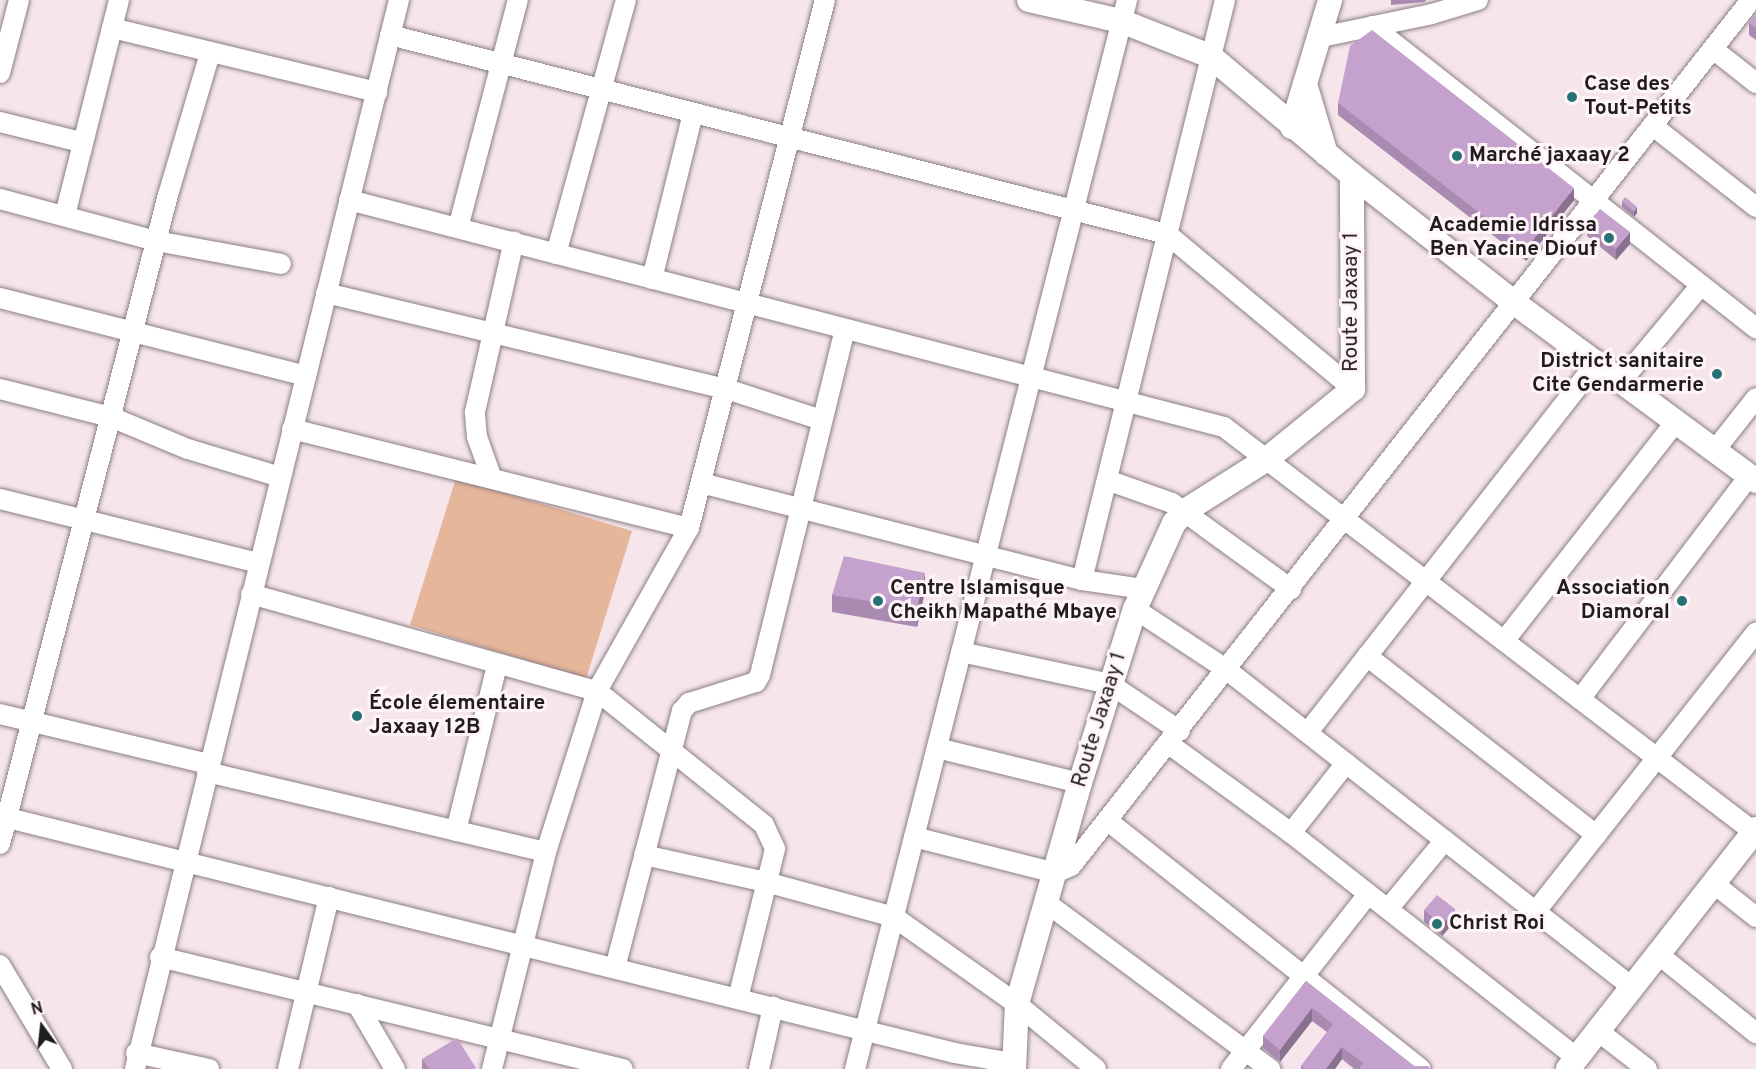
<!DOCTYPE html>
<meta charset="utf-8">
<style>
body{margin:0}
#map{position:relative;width:1756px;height:1069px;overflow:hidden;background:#f6e6ec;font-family:Overpass,sans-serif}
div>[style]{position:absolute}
.green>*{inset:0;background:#e6b69b}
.roads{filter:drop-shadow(0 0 2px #8c7e84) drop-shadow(0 0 2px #8c7e84)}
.minor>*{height:20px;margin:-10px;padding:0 10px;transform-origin:10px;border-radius:10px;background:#fff}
.tertiary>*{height:24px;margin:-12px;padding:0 12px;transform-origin:12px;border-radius:12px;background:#fff}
.wall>*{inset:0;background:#a98ab0}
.shaded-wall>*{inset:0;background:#8a7190}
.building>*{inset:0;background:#c5a1cd}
.dots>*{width:16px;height:16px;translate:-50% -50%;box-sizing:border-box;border:3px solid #fff5f9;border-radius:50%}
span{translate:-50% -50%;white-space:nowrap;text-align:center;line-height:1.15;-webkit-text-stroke:6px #fff5f9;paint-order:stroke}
.poi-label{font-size:21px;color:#211c1e;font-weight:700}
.left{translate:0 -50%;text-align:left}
.right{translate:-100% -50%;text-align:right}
.street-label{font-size:21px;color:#211c1e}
.north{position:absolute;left:12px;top:997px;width:60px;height:60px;-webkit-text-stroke:4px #fff5f9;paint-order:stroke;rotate:345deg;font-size:16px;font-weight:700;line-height:24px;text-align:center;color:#211c1e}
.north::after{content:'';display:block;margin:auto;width:21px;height:27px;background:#211c1e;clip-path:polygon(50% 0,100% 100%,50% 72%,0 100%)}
</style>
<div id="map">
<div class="green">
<div style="clip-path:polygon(456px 478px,632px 531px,586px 679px,410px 625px)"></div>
</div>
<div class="roads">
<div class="minor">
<div style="left:1372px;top:26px;width:489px;rotate:38.2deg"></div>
<div style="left:112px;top:28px;width:273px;rotate:13.6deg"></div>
<div style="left:390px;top:35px;width:802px;rotate:14.37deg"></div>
<div style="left:1167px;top:234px;width:242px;rotate:39.8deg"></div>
<div style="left:1321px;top:37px;width:113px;rotate:-11.7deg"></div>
<div style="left:1432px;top:14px;width:48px;rotate:-16.9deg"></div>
<div style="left:1713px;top:49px;width:55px;rotate:38.3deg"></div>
<div style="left:0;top:73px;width:75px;rotate:-75.4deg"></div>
<div style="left:0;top:122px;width:83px;rotate:13.9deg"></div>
<div style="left:1653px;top:126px;width:131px;rotate:38.2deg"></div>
<div style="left:0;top:199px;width:162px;rotate:15.1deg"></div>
<div style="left:156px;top:241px;width:127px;rotate:10.4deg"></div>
<div style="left:349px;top:200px;width:904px;rotate:14.54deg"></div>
<div style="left:1224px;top:427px;width:667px;rotate:37.39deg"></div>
<div style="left:65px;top:215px;width:222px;rotate:-75.9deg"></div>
<div style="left:458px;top:228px;width:236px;rotate:-75.3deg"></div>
<div style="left:556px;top:254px;width:263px;rotate:-74.6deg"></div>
<div style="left:652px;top:279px;width:171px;rotate:-76.1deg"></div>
<div style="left:326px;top:293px;width:412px;rotate:13.5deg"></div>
<div style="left:727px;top:389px;width:100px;rotate:18.1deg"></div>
<div style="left:0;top:298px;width:316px;rotate:14.3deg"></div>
<div style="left:1623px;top:379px;width:122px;rotate:-50.3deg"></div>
<div style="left:0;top:389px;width:114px;rotate:14.2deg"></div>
<div style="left:111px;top:417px;width:83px;rotate:22.6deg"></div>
<div style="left:188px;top:449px;width:96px;rotate:16.9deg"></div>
<div style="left:292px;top:429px;width:409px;rotate:14deg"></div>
<div style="left:1715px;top:450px;width:66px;rotate:-51.7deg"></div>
<div style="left:491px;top:476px;width:41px;rotate:-109.7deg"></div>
<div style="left:477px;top:437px;width:25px;rotate:-95deg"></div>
<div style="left:475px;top:412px;width:175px;rotate:-77.2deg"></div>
<div style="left:1107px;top:480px;width:69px;rotate:19.5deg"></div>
<div style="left:1172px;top:503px;width:147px;rotate:35.9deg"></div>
<div style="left:701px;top:483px;width:393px;rotate:14.3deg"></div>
<div style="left:1082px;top:580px;width:63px;rotate:8.3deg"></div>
<div style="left:0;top:499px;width:267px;rotate:13.9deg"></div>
<div style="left:1082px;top:580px;width:597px;rotate:-76.15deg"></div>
<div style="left:251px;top:594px;width:359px;rotate:15.7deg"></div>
<div style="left:597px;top:691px;width:214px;rotate:38.7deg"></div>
<div style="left:764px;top:825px;width:26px;rotate:65deg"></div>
<div style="left:775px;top:849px;width:154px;rotate:103.9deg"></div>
<div style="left:1135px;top:609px;width:110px;rotate:33.5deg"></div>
<div style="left:1227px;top:670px;width:514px;rotate:38.05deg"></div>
<div style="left:1504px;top:641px;width:277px;rotate:-51.9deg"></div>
<div style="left:961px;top:652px;width:152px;rotate:12.1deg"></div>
<div style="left:1110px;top:684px;width:84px;rotate:33.9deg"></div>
<div style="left:1367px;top:656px;width:291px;rotate:38deg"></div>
<div style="left:1580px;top:699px;width:280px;rotate:-52.8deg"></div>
<div style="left:0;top:714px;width:215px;rotate:13.5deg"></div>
<div style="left:1308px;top:732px;width:471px;rotate:-52deg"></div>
<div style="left:1169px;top:744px;width:151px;rotate:36.1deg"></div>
<div style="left:1291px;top:833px;width:364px;rotate:38.2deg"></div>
<div style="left:937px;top:748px;width:147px;rotate:13.8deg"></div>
<div style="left:207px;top:772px;width:348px;rotate:13.3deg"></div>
<div style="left:0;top:816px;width:984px;rotate:13.94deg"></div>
<div style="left:955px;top:1053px;width:59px;rotate:9.8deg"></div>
<div style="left:1108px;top:821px;width:399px;rotate:38.4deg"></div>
<div style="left:456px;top:831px;width:171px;rotate:-76.1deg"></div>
<div style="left:1291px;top:833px;width:89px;rotate:-51.8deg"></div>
<div style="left:914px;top:837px;width:146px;rotate:14.3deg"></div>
<div style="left:1055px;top:873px;width:17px;rotate:-24deg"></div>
<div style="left:1071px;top:866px;width:1101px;rotate:-51.86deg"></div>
<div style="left:0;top:844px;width:670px;rotate:-75.49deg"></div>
<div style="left:168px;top:195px;width:148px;rotate:-73.5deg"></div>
<div style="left:644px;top:855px;width:125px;rotate:12.5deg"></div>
<div style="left:766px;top:882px;width:133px;rotate:15.3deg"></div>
<div style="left:894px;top:917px;width:151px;rotate:35.3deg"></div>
<div style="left:1017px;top:1004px;width:102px;rotate:39.4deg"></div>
<div style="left:1713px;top:883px;width:55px;rotate:38.3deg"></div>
<div style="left:1048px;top:904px;width:277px;rotate:36.6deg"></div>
<div style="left:1388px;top:909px;width:89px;rotate:-50.4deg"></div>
<div style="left:1536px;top:911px;width:355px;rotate:-51.7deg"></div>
<div style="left:1658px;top:954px;width:126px;rotate:38.9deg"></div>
<div style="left:160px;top:957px;width:476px;rotate:13.6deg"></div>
<div style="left:0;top:965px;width:121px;rotate:59.2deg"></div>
<div style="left:615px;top:968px;width:266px;rotate:-75.4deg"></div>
<div style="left:682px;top:711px;width:11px;rotate:-49deg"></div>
<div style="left:689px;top:703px;width:70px;rotate:-17.4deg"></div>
<div style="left:756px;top:682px;width:8px;rotate:-60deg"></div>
<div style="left:760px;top:675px;width:356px;rotate:-76.2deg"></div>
<div style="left:357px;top:1004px;width:75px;rotate:59.7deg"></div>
<div style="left:1598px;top:1031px;width:62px;rotate:37.8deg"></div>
<div style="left:136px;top:1053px;width:75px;rotate:12.4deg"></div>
<div style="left:135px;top:1069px;width:1101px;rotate:-76.13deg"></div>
<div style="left:288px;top:1069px;width:177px;rotate:-76.6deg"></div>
<div style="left:492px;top:1069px;width:224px;rotate:-76deg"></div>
<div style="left:546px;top:852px;width:169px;rotate:-72.4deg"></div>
<div style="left:597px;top:691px;width:187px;rotate:-60.6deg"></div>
<div style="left:689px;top:528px;width:545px;rotate:-75.56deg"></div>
<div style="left:759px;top:1069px;width:64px;rotate:-77.3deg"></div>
<div style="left:855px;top:1069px;width:1103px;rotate:-75.72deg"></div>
<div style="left:1231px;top:1069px;width:222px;rotate:-51.9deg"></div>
</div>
<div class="tertiary">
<div style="left:1029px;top:0;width:94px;rotate:12.9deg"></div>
<div style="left:1121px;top:21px;width:96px;rotate:21.5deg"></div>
<div style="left:1210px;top:56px;width:185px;rotate:40deg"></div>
<div style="left:1352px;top:175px;width:209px;rotate:38.2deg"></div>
<div style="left:1516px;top:304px;width:298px;rotate:36.4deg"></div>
<div style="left:1305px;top:84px;width:73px;rotate:73.3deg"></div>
<div style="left:1292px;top:127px;width:133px;rotate:-73.3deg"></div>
<div style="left:1014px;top:1069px;width:65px;rotate:-87.4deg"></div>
<div style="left:1017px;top:1004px;width:230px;rotate:-74.1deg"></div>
<div style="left:1080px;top:783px;width:182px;rotate:-72.5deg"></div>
<div style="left:1135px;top:609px;width:94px;rotate:-65.6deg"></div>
<div style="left:1174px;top:523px;width:16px;rotate:-47deg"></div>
<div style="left:1185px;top:511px;width:97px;rotate:-32.4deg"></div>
<div style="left:1267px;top:459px;width:111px;rotate:-39.1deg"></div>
<div style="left:1353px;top:389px;width:214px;rotate:-90.3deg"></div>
<div style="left:1568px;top:1069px;width:305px;rotate:-51.9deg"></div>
</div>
</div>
<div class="wall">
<div style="clip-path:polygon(1391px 0,1426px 0,1425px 2px,1391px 5px)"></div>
<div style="clip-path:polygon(1756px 14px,1756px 40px,1749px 35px,1749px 23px)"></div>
<div style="clip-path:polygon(1338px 103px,1574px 200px,1526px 261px,1338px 115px)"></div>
<div style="clip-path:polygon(1622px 201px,1637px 213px,1634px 217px,1622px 207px)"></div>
<div style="clip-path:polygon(1587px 224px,1630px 244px,1616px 260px,1587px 236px)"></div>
<div style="clip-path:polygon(925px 591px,917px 627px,832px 612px,832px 595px)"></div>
<div style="clip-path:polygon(1424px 910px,1455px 921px,1442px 936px,1424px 922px)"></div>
<div style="clip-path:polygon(1306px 981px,1414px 1066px,1431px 1069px,1354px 1069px,1342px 1059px,1335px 1069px,1301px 1069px,1301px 1066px,1327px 1032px,1312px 1021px,1280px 1062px,1263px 1048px,1263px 1036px)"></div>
<div style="clip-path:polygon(422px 1059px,476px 1069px,422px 1069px)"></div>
</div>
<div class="shaded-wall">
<div style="clip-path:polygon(1574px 188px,1574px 200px,1526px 261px,1526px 249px)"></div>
<div style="clip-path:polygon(1637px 207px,1637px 213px,1634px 217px,1634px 211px)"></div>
<div style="clip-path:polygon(1630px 232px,1630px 244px,1616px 260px,1616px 249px)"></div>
<div style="clip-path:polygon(925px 573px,925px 591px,917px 627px,917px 609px)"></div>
<div style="clip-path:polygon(1455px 909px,1455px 921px,1442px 936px,1442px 925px)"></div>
<div style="clip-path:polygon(1312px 1008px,1312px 1021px,1280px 1062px,1280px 1050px)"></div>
<div style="clip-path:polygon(1342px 1047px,1342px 1059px,1335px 1069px,1326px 1069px)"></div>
</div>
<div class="building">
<div style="clip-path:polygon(1756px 14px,1756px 28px,1749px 23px)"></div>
<div style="clip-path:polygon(1372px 30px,1574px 188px,1526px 249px,1338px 103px,1350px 46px)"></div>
<div style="clip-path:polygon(1625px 197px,1637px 207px,1634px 211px,1622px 201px)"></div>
<div style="clip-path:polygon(1600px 209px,1630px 232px,1616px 249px,1587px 224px)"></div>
<div style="clip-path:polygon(844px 556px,925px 573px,917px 609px,832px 595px)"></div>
<div style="clip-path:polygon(1437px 895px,1455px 909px,1442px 925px,1424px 910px)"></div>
<div style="clip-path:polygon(1306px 981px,1414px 1066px,1428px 1066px,1431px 1069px,1359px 1069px,1363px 1063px,1342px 1047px,1326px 1069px,1305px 1069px,1301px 1066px,1333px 1024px,1312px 1008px,1280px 1050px,1263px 1036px)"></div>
<div style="clip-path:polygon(457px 1038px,476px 1068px,474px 1069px,429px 1069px,422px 1059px)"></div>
</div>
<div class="dots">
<div style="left:1572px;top:97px;background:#267174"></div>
<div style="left:1457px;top:156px;background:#267174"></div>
<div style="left:1609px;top:238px;background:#267174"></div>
<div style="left:1717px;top:374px;background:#267174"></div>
<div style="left:878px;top:601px;background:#267174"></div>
<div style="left:1682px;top:601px;background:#267174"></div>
<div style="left:357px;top:716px;background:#267174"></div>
<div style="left:1437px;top:924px;background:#267174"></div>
</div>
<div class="poi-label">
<span class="left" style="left:1584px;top:97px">Case des<br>Tout-Petits</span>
<span class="left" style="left:1469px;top:156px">Marché jaxaay 2</span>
<span class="right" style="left:1597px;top:238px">Academie Idrissa<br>Ben Yacine Diouf</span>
<span class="right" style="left:1704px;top:374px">District sanitaire<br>Cite Gendarmerie</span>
<span class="left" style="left:890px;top:601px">Centre Islamisque<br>Cheikh Mapathé Mbaye</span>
<span class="right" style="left:1670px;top:601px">Association<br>Diamoral</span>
<span class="left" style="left:369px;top:716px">École élementaire<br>Jaxaay 12B</span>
<span class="left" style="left:1449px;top:924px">Christ Roi</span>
</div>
<div class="street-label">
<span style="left:1352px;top:302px;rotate:-90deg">Route Jaxaay 1</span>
<span style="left:1100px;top:720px;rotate:-73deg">Route Jaxaay 1</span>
</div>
<div class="north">N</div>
</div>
